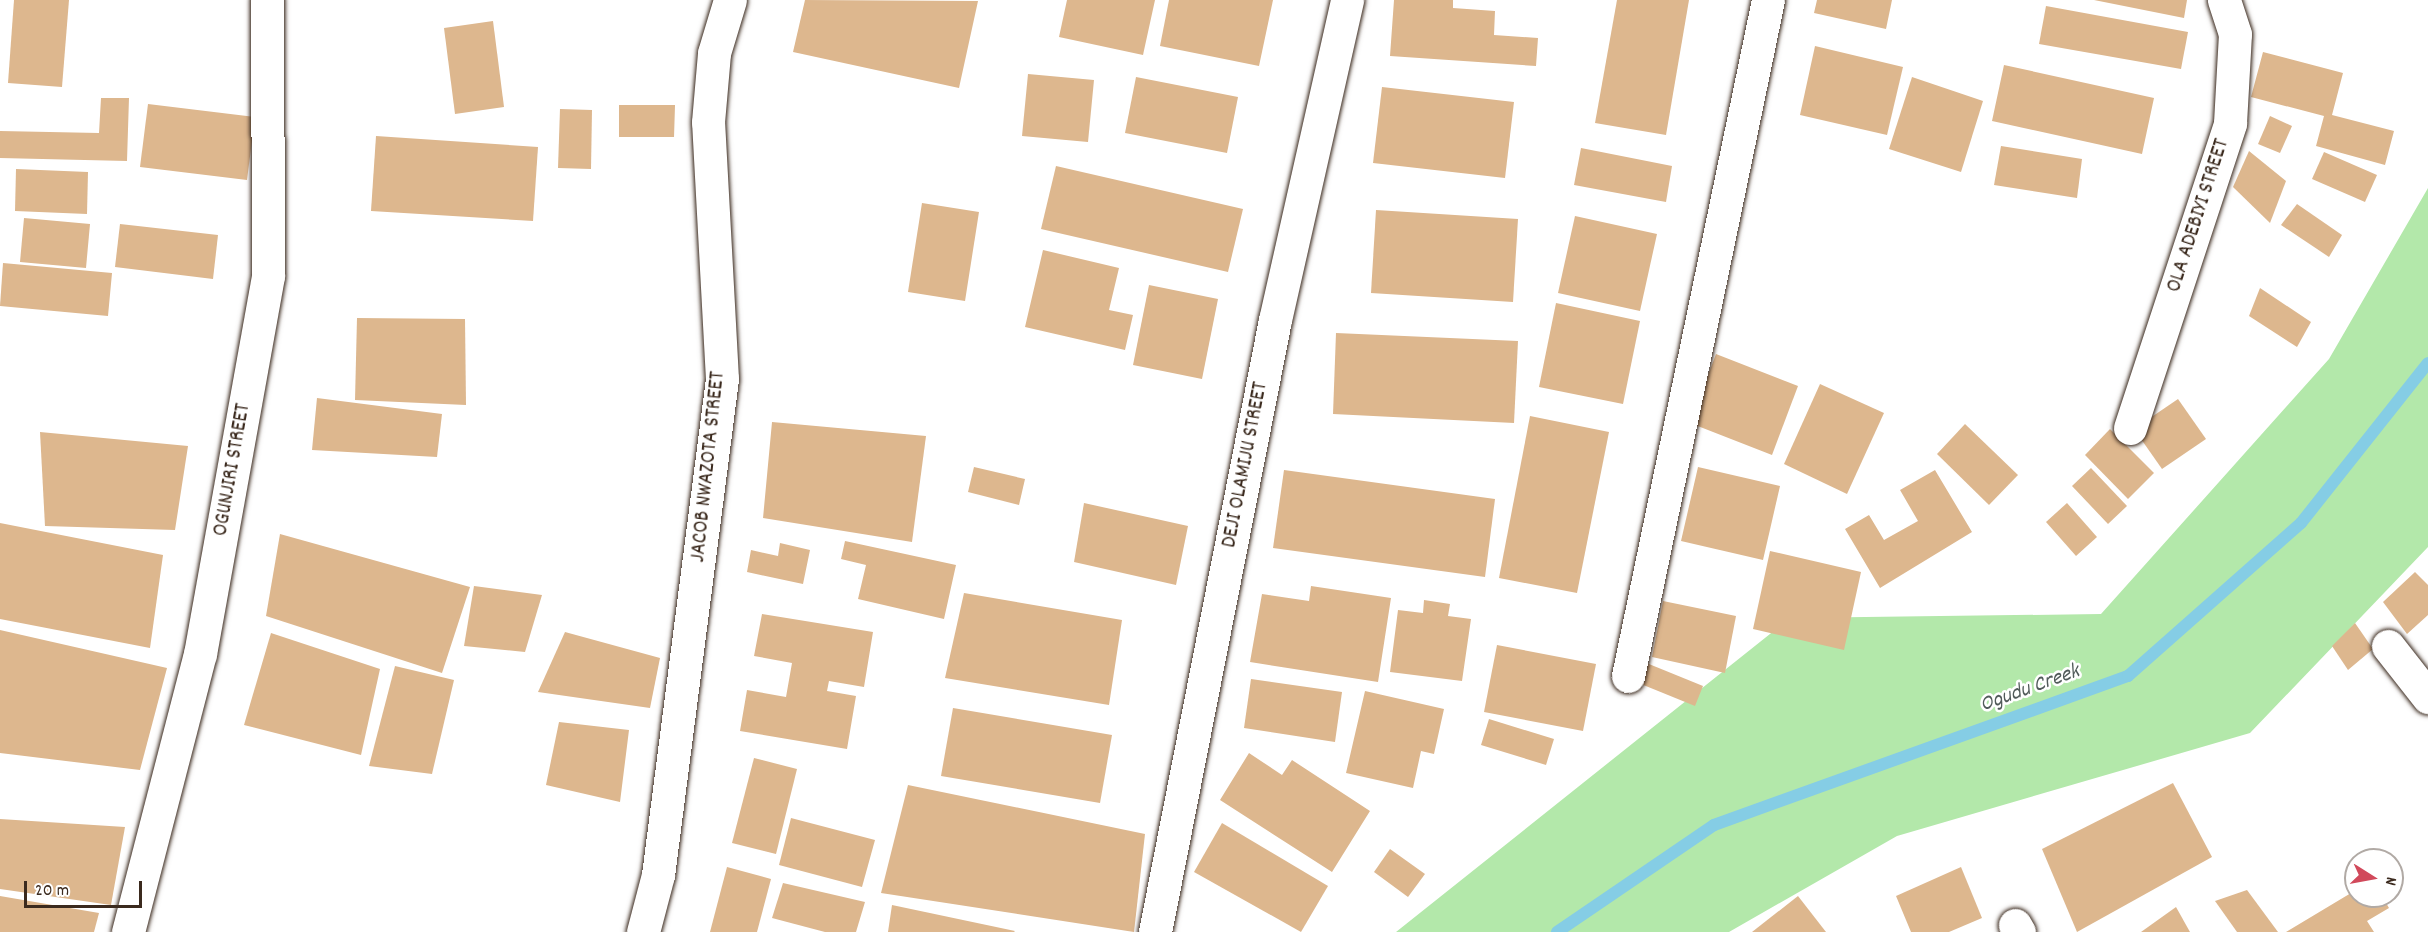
<!DOCTYPE html>
<style>
body{margin:0}
#map{position:relative;width:2428px;height:932px;overflow:hidden;background:#fff;font-family:Dekko,sans-serif}
div>[style]{position:absolute}
.green>*{inset:0;background:#b3e8aa}
.stream>*{height:12px;margin:-6px;padding:0 6px;transform-origin:6px;border-radius:6px;background:#85cde5}
.building>*{inset:0;background:#ddb78e}
.roads{filter:drop-shadow(0 0 2px #3b2a1e) drop-shadow(0 0 2px #3b2a1e)}
.minor>*{height:33px;margin:-16.5px;padding:0 16.5px;transform-origin:16.5px;border-radius:16.5px;background:#fff}
span{translate:-50% -50%;white-space:nowrap;text-align:center;line-height:1.15;-webkit-text-stroke:5px #fff;paint-order:stroke}
.street-label{font-size:21px;color:#3b2a1e}
.water-label{font-size:22px;color:#515b5a;font-style:italic}
.north{position:absolute;left:2344px;top:848px;width:60px;height:60px;box-sizing:border-box;background:#fff;border:2px solid #b1aaa5;border-radius:50%;rotate:101deg;font-size:16px;font-weight:700;line-height:24px;text-align:center;color:#3b2a1e}
.north::after{content:'';display:block;margin:auto;width:21px;height:27px;background:#d1495b;clip-path:polygon(50% 0,100% 100%,50% 72%,0 100%)}
.scale{position:absolute;left:24px;top:881px;width:118px;height:27px;box-sizing:border-box;border:3px solid #3b2a1e;border-top:0;padding-left:8px;font-size:18px;line-height:21px;white-space:nowrap;color:#3b2a1e;-webkit-text-stroke:4px #fff;paint-order:stroke}
</style>
<div id="map">
<div class="green">
<div style="clip-path:polygon(2428px 188px,2428px 547px,2250px 733px,1897px 836px,1729px 932px,1396px 932px,1790px 618px,2101px 614px,2329px 359px)"></div>
</div>
<div class="stream">
<div style="left:1557px;top:932px;width:190px;rotate:-34.3deg"></div>
<div style="left:1714px;top:825px;width:440px;rotate:-19.8deg"></div>
<div style="left:2128px;top:676px;width:231px;rotate:-41.5deg"></div>
<div style="left:2301px;top:523px;width:204px;rotate:-51.6deg"></div>
</div>
<div class="building">
<div style="clip-path:polygon(14px 0,69px 0,62px 87px,8px 83px)"></div>
<div style="clip-path:polygon(805px 0,978px 1px,959px 88px,793px 52px)"></div>
<div style="clip-path:polygon(1067px 0,1155px 0,1143px 55px,1059px 37px)"></div>
<div style="clip-path:polygon(1169px 0,1273px 0,1259px 66px,1160px 46px)"></div>
<div style="clip-path:polygon(1394px 0,1453px 0,1453px 8px,1495px 11px,1494px 35px,1538px 38px,1536px 66px,1390px 56px)"></div>
<div style="clip-path:polygon(1617px 0,1689px 0,1666px 135px,1595px 123px)"></div>
<div style="clip-path:polygon(1817px 0,1892px 0,1886px 29px,1814px 13px)"></div>
<div style="clip-path:polygon(2094px 0,2187px 0,2184px 18px)"></div>
<div style="clip-path:polygon(2046px 6px,2188px 32px,2181px 69px,2039px 44px)"></div>
<div style="clip-path:polygon(493px 21px,504px 107px,455px 114px,444px 28px)"></div>
<div style="clip-path:polygon(1815px 46px,1903px 67px,1887px 135px,1800px 115px)"></div>
<div style="clip-path:polygon(2263px 52px,2343px 73px,2332px 115px,2394px 131px,2385px 165px,2316px 146px,2324px 116px,2251px 97px)"></div>
<div style="clip-path:polygon(2004px 65px,2154px 98px,2142px 154px,1992px 121px)"></div>
<div style="clip-path:polygon(1028px 74px,1094px 80px,1088px 142px,1022px 136px)"></div>
<div style="clip-path:polygon(1136px 77px,1238px 97px,1227px 153px,1125px 133px)"></div>
<div style="clip-path:polygon(1912px 77px,1983px 101px,1961px 172px,1889px 149px)"></div>
<div style="clip-path:polygon(1382px 87px,1514px 102px,1505px 178px,1373px 163px)"></div>
<div style="clip-path:polygon(101px 98px,129px 98px,127px 161px,0 158px,0 131px,99px 133px)"></div>
<div style="clip-path:polygon(148px 104px,255px 117px,247px 180px,140px 167px)"></div>
<div style="clip-path:polygon(619px 105px,675px 105px,674px 137px,619px 137px)"></div>
<div style="clip-path:polygon(560px 109px,592px 110px,591px 169px,558px 168px)"></div>
<div style="clip-path:polygon(2270px 116px,2292px 126px,2280px 153px,2258px 144px)"></div>
<div style="clip-path:polygon(376px 136px,538px 147px,533px 221px,371px 211px)"></div>
<div style="clip-path:polygon(2001px 146px,2082px 159px,2077px 198px,1994px 185px)"></div>
<div style="clip-path:polygon(1581px 148px,1672px 166px,1666px 202px,1574px 185px)"></div>
<div style="clip-path:polygon(2249px 151px,2286px 181px,2270px 223px,2233px 187px)"></div>
<div style="clip-path:polygon(2324px 152px,2377px 175px,2365px 202px,2312px 179px)"></div>
<div style="clip-path:polygon(1056px 166px,1243px 209px,1228px 272px,1041px 229px)"></div>
<div style="clip-path:polygon(16px 169px,88px 172px,87px 214px,15px 211px)"></div>
<div style="clip-path:polygon(922px 203px,979px 212px,965px 301px,908px 292px)"></div>
<div style="clip-path:polygon(2297px 204px,2342px 235px,2329px 257px,2281px 225px)"></div>
<div style="clip-path:polygon(1376px 210px,1518px 219px,1513px 302px,1371px 293px)"></div>
<div style="clip-path:polygon(1575px 216px,1657px 234px,1640px 311px,1558px 293px)"></div>
<div style="clip-path:polygon(24px 218px,90px 224px,86px 268px,20px 262px)"></div>
<div style="clip-path:polygon(120px 224px,218px 235px,213px 279px,115px 267px)"></div>
<div style="clip-path:polygon(1043px 250px,1119px 268px,1109px 310px,1133px 315px,1125px 350px,1025px 327px)"></div>
<div style="clip-path:polygon(3px 263px,112px 273px,108px 316px,0 306px)"></div>
<div style="clip-path:polygon(1149px 285px,1218px 299px,1202px 379px,1133px 365px)"></div>
<div style="clip-path:polygon(2260px 288px,2311px 322px,2297px 347px,2249px 316px)"></div>
<div style="clip-path:polygon(1556px 303px,1640px 321px,1623px 404px,1539px 387px)"></div>
<div style="clip-path:polygon(357px 318px,465px 319px,466px 405px,355px 400px)"></div>
<div style="clip-path:polygon(1336px 333px,1518px 341px,1514px 423px,1333px 414px)"></div>
<div style="clip-path:polygon(1716px 354px,1798px 386px,1772px 455px,1690px 423px)"></div>
<div style="clip-path:polygon(1820px 384px,1884px 413px,1847px 494px,1784px 464px)"></div>
<div style="clip-path:polygon(317px 398px,442px 414px,437px 457px,312px 450px)"></div>
<div style="clip-path:polygon(2178px 399px,2206px 439px,2162px 469px,2134px 429px)"></div>
<div style="clip-path:polygon(1530px 416px,1609px 432px,1577px 593px,1499px 578px)"></div>
<div style="clip-path:polygon(772px 422px,926px 436px,912px 542px,763px 518px)"></div>
<div style="clip-path:polygon(1965px 424px,2018px 475px,1989px 505px,1937px 454px)"></div>
<div style="clip-path:polygon(2110px 429px,2154px 473px,2128px 499px,2085px 455px)"></div>
<div style="clip-path:polygon(40px 432px,188px 446px,175px 530px,45px 526px)"></div>
<div style="clip-path:polygon(974px 467px,1025px 479px,1019px 505px,968px 492px)"></div>
<div style="clip-path:polygon(1698px 467px,1780px 486px,1763px 560px,1681px 541px)"></div>
<div style="clip-path:polygon(2091px 468px,2127px 506px,2108px 524px,2072px 486px)"></div>
<div style="clip-path:polygon(1284px 470px,1495px 499px,1485px 577px,1273px 548px)"></div>
<div style="clip-path:polygon(1935px 470px,1972px 532px,1880px 588px,1845px 529px,1869px 515px,1884px 540px,1918px 521px,1900px 490px)"></div>
<div style="clip-path:polygon(1084px 503px,1188px 526px,1176px 585px,1074px 562px)"></div>
<div style="clip-path:polygon(2067px 503px,2097px 537px,2076px 556px,2046px 522px)"></div>
<div style="clip-path:polygon(0 523px,163px 555px,150px 648px,0 619px)"></div>
<div style="clip-path:polygon(280px 534px,470px 587px,442px 673px,266px 616px)"></div>
<div style="clip-path:polygon(845px 541px,956px 565px,944px 619px,858px 599px,866px 565px,841px 559px)"></div>
<div style="clip-path:polygon(780px 543px,810px 550px,803px 584px,747px 572px,751px 550px,778px 556px)"></div>
<div style="clip-path:polygon(1770px 551px,1861px 572px,1844px 650px,1753px 629px)"></div>
<div style="clip-path:polygon(2415px 572px,2428px 585px,2428px 615px,2407px 634px,2383px 602px)"></div>
<div style="clip-path:polygon(474px 586px,542px 595px,525px 652px,464px 646px)"></div>
<div style="clip-path:polygon(1311px 586px,1391px 598px,1378px 682px,1250px 662px,1262px 594px,1309px 601px)"></div>
<div style="clip-path:polygon(964px 593px,1122px 620px,1109px 705px,945px 678px)"></div>
<div style="clip-path:polygon(1424px 600px,1450px 604px,1448px 616px,1471px 619px,1462px 681px,1390px 672px,1398px 610px,1423px 613px)"></div>
<div style="clip-path:polygon(1663px 601px,1736px 616px,1725px 673px,1652px 657px)"></div>
<div style="clip-path:polygon(762px 614px,873px 632px,864px 687px,829px 681px,827px 691px,856px 696px,847px 749px,740px 731px,747px 690px,786px 697px,792px 663px,754px 656px)"></div>
<div style="clip-path:polygon(2355px 623px,2373px 649px,2348px 670px,2332px 646px)"></div>
<div style="clip-path:polygon(0 630px,167px 668px,140px 770px,0 753px)"></div>
<div style="clip-path:polygon(565px 632px,660px 658px,650px 708px,538px 692px)"></div>
<div style="clip-path:polygon(271px 633px,380px 669px,361px 755px,244px 725px)"></div>
<div style="clip-path:polygon(1497px 645px,1596px 664px,1583px 731px,1484px 712px)"></div>
<div style="clip-path:polygon(1644px 662px,1703px 686px,1695px 706px,1636px 682px)"></div>
<div style="clip-path:polygon(395px 666px,454px 680px,432px 774px,369px 766px)"></div>
<div style="clip-path:polygon(1251px 679px,1342px 692px,1335px 742px,1244px 728px)"></div>
<div style="clip-path:polygon(1365px 691px,1444px 709px,1434px 754px,1421px 751px,1413px 788px,1346px 773px)"></div>
<div style="clip-path:polygon(953px 708px,1112px 735px,1100px 803px,941px 776px)"></div>
<div style="clip-path:polygon(1489px 719px,1554px 739px,1546px 765px,1481px 745px)"></div>
<div style="clip-path:polygon(559px 722px,629px 730px,620px 802px,546px 785px)"></div>
<div style="clip-path:polygon(1249px 753px,1282px 775px,1292px 760px,1370px 811px,1332px 872px,1220px 800px)"></div>
<div style="clip-path:polygon(754px 758px,797px 769px,776px 854px,732px 843px)"></div>
<div style="clip-path:polygon(2173px 783px,2212px 857px,2077px 932px,2042px 849px)"></div>
<div style="clip-path:polygon(908px 785px,1145px 834px,1134px 932px,881px 893px)"></div>
<div style="clip-path:polygon(791px 818px,875px 840px,862px 887px,779px 865px)"></div>
<div style="clip-path:polygon(0 819px,125px 827px,111px 905px,0 889px)"></div>
<div style="clip-path:polygon(1222px 823px,1328px 886px,1301px 932px,1194px 872px)"></div>
<div style="clip-path:polygon(1390px 849px,1425px 874px,1408px 897px,1374px 872px)"></div>
<div style="clip-path:polygon(727px 867px,771px 879px,757px 932px,710px 932px)"></div>
<div style="clip-path:polygon(1961px 867px,1982px 918px,1949px 932px,1911px 932px,1896px 896px)"></div>
<div style="clip-path:polygon(783px 883px,865px 902px,856px 932px,825px 932px,772px 918px)"></div>
<div style="clip-path:polygon(2247px 890px,2278px 932px,2237px 932px,2215px 901px)"></div>
<div style="clip-path:polygon(2356px 890px,2356px 896px,2382px 896px,2389px 908px,2367px 921px,2374px 932px,2286px 932px)"></div>
<div style="clip-path:polygon(0 896px,99px 913px,94px 932px,0 932px)"></div>
<div style="clip-path:polygon(1798px 896px,1826px 932px,1752px 932px)"></div>
<div style="clip-path:polygon(892px 905px,1015px 931px,1014px 932px,888px 932px)"></div>
<div style="clip-path:polygon(2176px 907px,2190px 932px,2141px 932px)"></div>
</div>
<div class="roads">
<div class="minor">
<div style="left:2130px;top:428px;width:321px;rotate:-71.8deg"></div>
<div style="left:2230px;top:123px;width:89px;rotate:-86.8deg"></div>
<div style="left:2235px;top:34px;width:36px;rotate:-108deg"></div>
<div style="left:2388px;top:646px;width:65px;rotate:51.9deg"></div>
<div style="left:1628px;top:676px;width:690px;rotate:-78.3deg"></div>
<div style="left:2015px;top:925px;width:8px;rotate:60deg"></div>
<div style="left:128px;top:932px;width:287px;rotate:-75.5deg"></div>
<div style="left:200px;top:654px;width:384px;rotate:-79.8deg"></div>
<div style="left:268px;top:276px;width:276px;rotate:-90.2deg"></div>
<div style="left:643px;top:932px;width:59px;rotate:-75.3deg"></div>
<div style="left:658px;top:875px;width:500px;rotate:-82.65deg"></div>
<div style="left:722px;top:379px;width:257px;rotate:-93.1deg"></div>
<div style="left:708px;top:122px;width:69px;rotate:-85deg"></div>
<div style="left:714px;top:53px;width:55px;rotate:-73.2deg"></div>
<div style="left:1155px;top:932px;width:624px;rotate:-78.91deg"></div>
<div style="left:1275px;top:320px;width:328px;rotate:-77.3deg"></div>
</div>
</div>
<div class="street-label">
<span style="left:2199px;top:216px;rotate:-72deg">OLA ADEBIYI STREET</span>
<span style="left:1246px;top:465px;rotate:-79deg">DEJI OLAMIJU STREET</span>
<span style="left:709px;top:467px;rotate:-84deg">JACOB NWAZOTA STREET</span>
<span style="left:233px;top:470px;rotate:-80deg">OGUNJIRI STREET</span>
</div>
<div class="water-label">
<span style="left:2030px;top:689px;rotate:-20deg">Ogudu Creek</span>
</div>
<div class="north">N</div>
<div class="scale">20 m</div>
</div>
